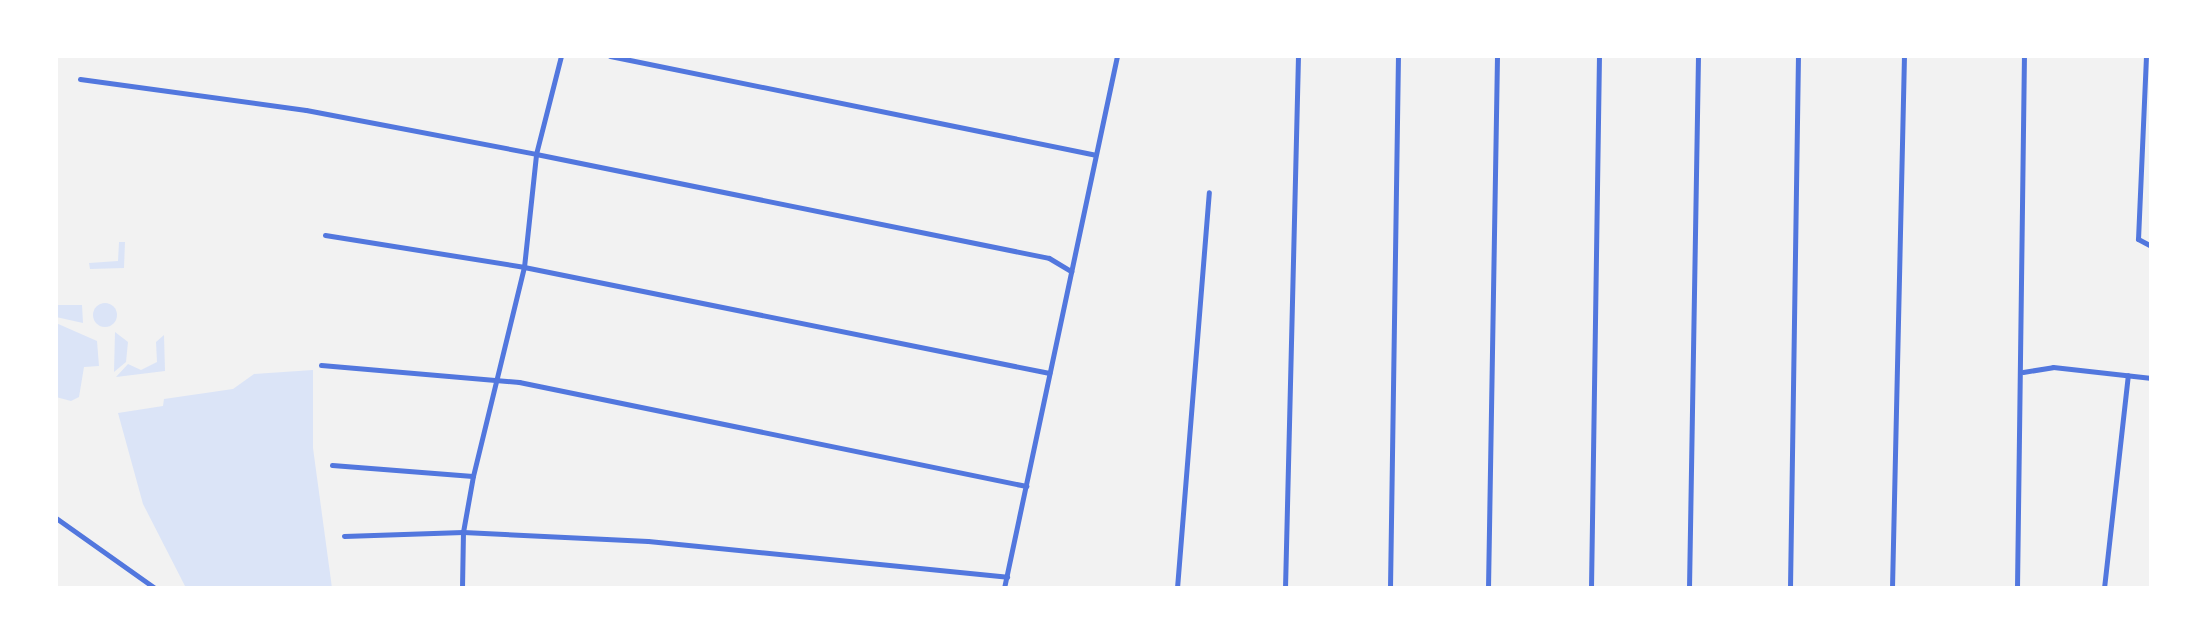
<!DOCTYPE html>
<style>
body{margin:0}
#map{position:relative;width:2207px;height:644px;overflow:hidden;background:#f2f2f2;font-family:Literata,serif}
div>[style]{position:absolute}
.green>*{inset:0;background:#dbe4f7}
.round{border-radius:50%}
.minor>*{height:5px;margin:-2.5px;padding:0 2.5px;transform-origin:2.5px;border-radius:2.5px;background:#5277de}
span{translate:-50% -50%;white-space:nowrap;text-align:center;line-height:1.15;-webkit-text-stroke:8px #fff;paint-order:stroke}
.frame{position:absolute;inset:0;border:58px solid #fff;pointer-events:none}
</style>
<div id="map">
<div class="green">
<div style="clip-path:polygon(119px 242px,125px 242px,124px 268px,90px 269px,89px 263px,118px 261px)"></div>
<div class="round" style="left:93px;top:303px;width:24px;height:24px"></div>
<div style="clip-path:polygon(56px 305px,82px 305px,83px 323px,56px 317px)"></div>
<div style="clip-path:polygon(56px 323px,97px 341px,99px 366px,84px 367px,79px 397px,71px 401px,56px 397px)"></div>
<div style="clip-path:polygon(115px 332px,128px 342px,126px 362px,114px 372px)"></div>
<div style="clip-path:polygon(164px 335px,165px 371px,116px 377px,128px 364px,141px 370px,157px 362px,156px 342px)"></div>
<div style="clip-path:polygon(313px 370px,313px 448px,332px 588px,186px 588px,143px 504px,118px 413px,163px 406px,164px 399px,233px 389px,254px 374px)"></div>
</div>
<div class="minor">
<div style="left:610px;top:56px;width:495px;rotate:11.5deg"></div>
<div style="left:2146px;top:56px;width:183px;rotate:92.5deg"></div>
<div style="left:2138px;top:239px;width:15px;rotate:28deg"></div>
<div style="left:80px;top:79px;width:228px;rotate:7.8deg"></div>
<div style="left:306px;top:110px;width:234px;rotate:10.8deg"></div>
<div style="left:536px;top:154px;width:523px;rotate:11.46deg"></div>
<div style="left:1049px;top:258px;width:26px;rotate:31deg"></div>
<div style="left:325px;top:235px;width:202px;rotate:9.1deg"></div>
<div style="left:524px;top:267px;width:536px;rotate:11.41deg"></div>
<div style="left:321px;top:365px;width:199px;rotate:4.9deg"></div>
<div style="left:519px;top:382px;width:518px;rotate:11.59deg"></div>
<div style="left:2023px;top:372px;width:30px;rotate:-9deg"></div>
<div style="left:2053px;top:367px;width:99px;rotate:6.4deg"></div>
<div style="left:332px;top:465px;width:141px;rotate:4.5deg"></div>
<div style="left:56px;top:518px;width:121px;rotate:35.3deg"></div>
<div style="left:344px;top:536px;width:119px;rotate:-1.9deg"></div>
<div style="left:463px;top:532px;width:185px;rotate:2.8deg"></div>
<div style="left:648px;top:541px;width:361px;rotate:5.7deg"></div>
<div style="left:462px;top:588px;width:56px;rotate:-89deg"></div>
<div style="left:463px;top:532px;width:57px;rotate:-79.9deg"></div>
<div style="left:473px;top:476px;width:215px;rotate:-76.3deg"></div>
<div style="left:524px;top:267px;width:114px;rotate:-83.9deg"></div>
<div style="left:536px;top:154px;width:101px;rotate:-75.7deg"></div>
<div style="left:1004px;top:588px;width:544px;rotate:-78.01deg"></div>
<div style="left:1177px;top:588px;width:397px;rotate:-85.4deg"></div>
<div style="left:1285px;top:588px;width:532px;rotate:-88.6deg"></div>
<div style="left:1390px;top:588px;width:532px;rotate:-89.14deg"></div>
<div style="left:1488px;top:588px;width:532px;rotate:-89.03deg"></div>
<div style="left:1591px;top:588px;width:532px;rotate:-89.14deg"></div>
<div style="left:1689px;top:588px;width:532px;rotate:-89.03deg"></div>
<div style="left:1790px;top:588px;width:532px;rotate:-89.14deg"></div>
<div style="left:1892px;top:588px;width:532px;rotate:-88.71deg"></div>
<div style="left:2017px;top:588px;width:532px;rotate:-89.25deg"></div>
<div style="left:2104px;top:588px;width:214px;rotate:-83.6deg"></div>
</div>
<div class="frame"></div>
</div>
